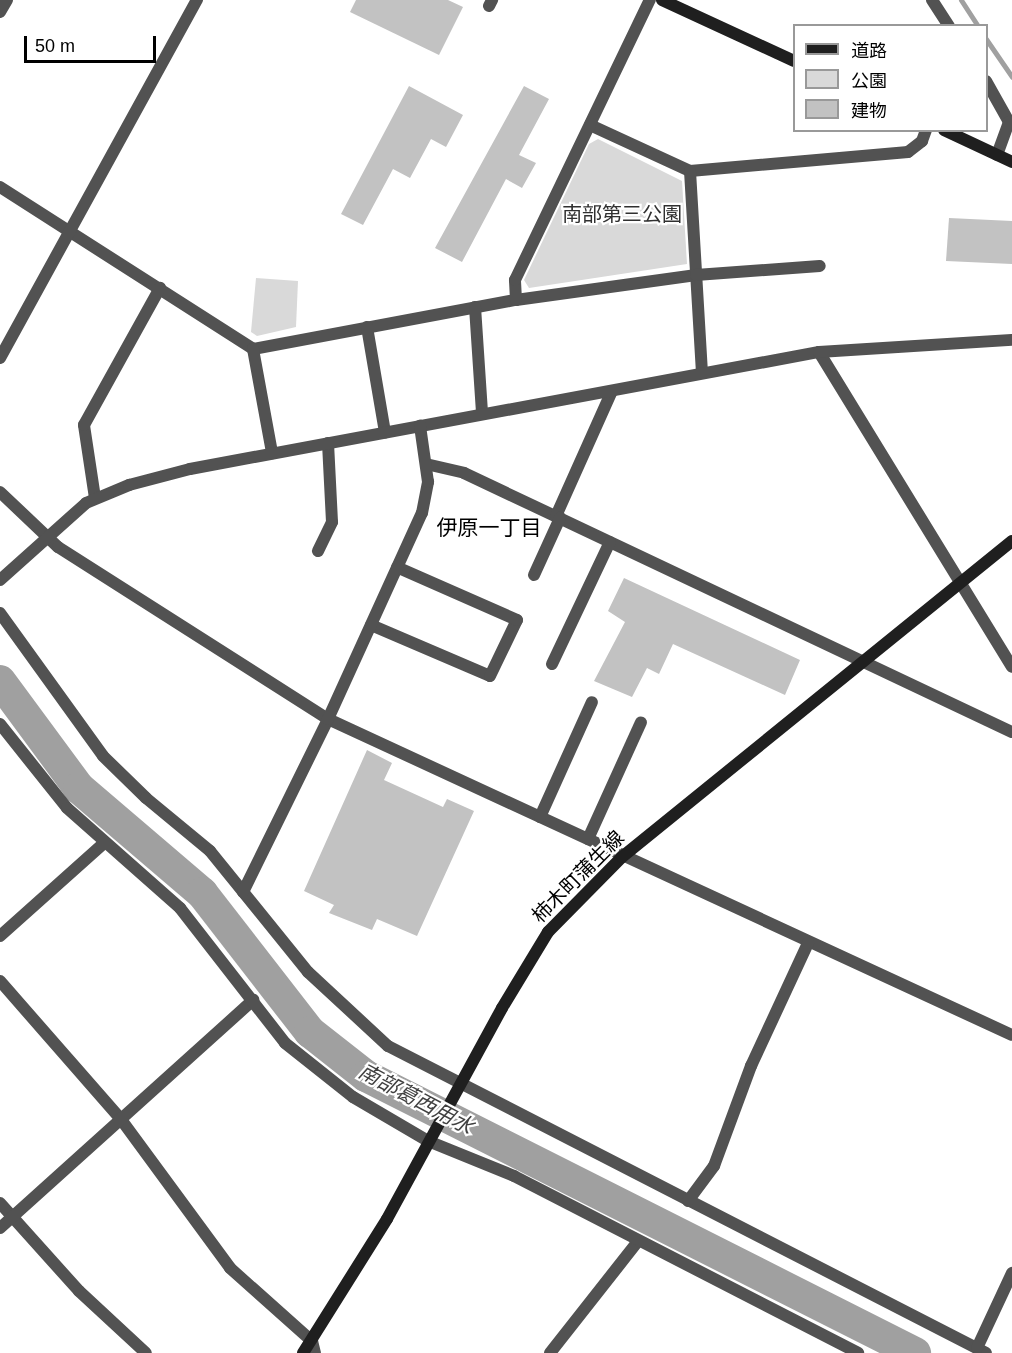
<!DOCTYPE html>
<meta charset="utf-8">
<style>
body{margin:0}
#map{position:relative;width:1012px;height:1353px;overflow:hidden;background:#fff;font-family:Helvetica,"Noto Sans JP",sans-serif}
div>[style]{position:absolute}
.green>*{inset:0;background:#d9d9d9}
.stream>*{height:5px;margin:-2.5px;padding:0 2.5px;transform-origin:2.5px;border-radius:2.5px;background:#a0a0a0}
.river>*{height:32px;margin:-16px;padding:0 16px;transform-origin:16px;border-radius:16px;background:#a0a0a0}
.building>*{inset:0;background:#c2c2c2}
.minor>*{height:12px;margin:-6px;padding:0 6px;transform-origin:6px;border-radius:6px;background:#525252}
.tertiary>*{height:12px;margin:-6px;padding:0 6px;transform-origin:6px;border-radius:6px;background:#525252}
.secondary>*{height:12px;margin:-6px;padding:0 6px;transform-origin:6px;border-radius:6px;background:#1f1f1f}
span{translate:-50% -50%;white-space:nowrap;text-align:center;line-height:1.15;-webkit-text-stroke:4.5px #fff;paint-order:stroke}
.park-label{font-size:20px;color:#303030}
.street-label{font-size:20px;color:#000}
.neighbourhood-label{font-size:21px;color:#000}
.water-label{font-size:21px;color:#414141;font-style:italic}
.legend{position:absolute;left:793px;top:24px;width:195px;height:108px;box-sizing:border-box;background:#fff;border:2px solid #999;margin:0;padding:8px 10px;list-style:none;font-size:18px;color:#000}
.legend li{display:flex;align-items:center;gap:12px;height:30px}
.legend b{width:30px;border:2px solid #999}
.scale{position:absolute;left:24px;top:36px;width:132px;height:27px;box-sizing:border-box;border:3px solid #000;border-top:0;padding-left:8px;font-size:18px;line-height:21px;white-space:nowrap;color:#000;-webkit-text-stroke:4px #fff;paint-order:stroke}
</style>
<div id="map">
<div class="green">
<div style="clip-path:polygon(598px 139px,682px 181px,687px 264px,529px 288px,524px 280px,589px 144px)"></div>
<div style="clip-path:polygon(256px 278px,298px 281px,296px 327px,257px 336px,251px 332px)"></div>
</div>
<div class="stream">
<div style="left:961px;top:0;width:31px;rotate:57deg"></div>
<div style="left:986px;top:39px;width:46px;rotate:55.6deg"></div>
</div>
<div class="river">
<div style="left:0;top:681px;width:133px;rotate:53.6deg"></div>
<div style="left:79px;top:788px;width:162px;rotate:40.5deg"></div>
<div style="left:202px;top:893px;width:176px;rotate:52.2deg"></div>
<div style="left:310px;top:1032px;width:71px;rotate:38.2deg"></div>
<div style="left:366px;top:1076px;width:615px;rotate:26.77deg"></div>
</div>
<div class="building">
<div style="clip-path:polygon(356px 0,448px 0,463px 7px,439px 55px,350px 12px)"></div>
<div style="clip-path:polygon(409px 86px,463px 115px,446px 147px,431px 139px,410px 178px,393px 169px,363px 225px,341px 214px)"></div>
<div style="clip-path:polygon(524px 86px,549px 99px,519px 155px,536px 163px,522px 188px,506px 179px,462px 262px,435px 248px)"></div>
<div style="clip-path:polygon(949px 218px,1012px 221px,1012px 264px,946px 261px)"></div>
<div style="clip-path:polygon(624px 578px,800px 660px,785px 695px,673px 644px,659px 674px,647px 668px,632px 697px,594px 681px,625px 622px,608px 611px)"></div>
<div style="clip-path:polygon(367px 750px,392px 763px,384px 780px,443px 807px,447px 799px,474px 811px,417px 936px,377px 919px,372px 930px,329px 913px,334px 905px,304px 891px)"></div>
</div>
<div class="minor">
<div style="left:489px;top:6px;width:7px;rotate:-63deg"></div>
<div style="left:590px;top:125px;width:110px;rotate:24.7deg"></div>
<div style="left:690px;top:171px;width:219px;rotate:-5deg"></div>
<div style="left:908px;top:152px;width:18px;rotate:-38deg"></div>
<div style="left:922px;top:141px;width:12px;rotate:-70deg"></div>
<div style="left:690px;top:171px;width:201px;rotate:86.6deg"></div>
<div style="left:0;top:187px;width:300px;rotate:32.6deg"></div>
<div style="left:253px;top:349px;width:268px;rotate:-10.6deg"></div>
<div style="left:516px;top:300px;width:182px;rotate:-7.9deg"></div>
<div style="left:696px;top:275px;width:124px;rotate:-4.2deg"></div>
<div style="left:516px;top:300px;width:20px;rotate:-93deg"></div>
<div style="left:515px;top:280px;width:311px;rotate:-64.3deg"></div>
<div style="left:475px;top:307px;width:106px;rotate:86.2deg"></div>
<div style="left:367px;top:327px;width:107px;rotate:80.3deg"></div>
<div style="left:253px;top:349px;width:106px;rotate:79.6deg"></div>
<div style="left:819px;top:352px;width:369px;rotate:58.5deg"></div>
<div style="left:0;top:358px;width:409px;rotate:-61.2deg"></div>
<div style="left:426px;top:464px;width:39px;rotate:13deg"></div>
<div style="left:464px;top:473px;width:606px;rotate:25.3deg"></div>
<div style="left:0;top:492px;width:80px;rotate:43.5deg"></div>
<div style="left:58px;top:547px;width:320px;rotate:32.5deg"></div>
<div style="left:328px;top:719px;width:753px;rotate:24.8deg"></div>
<div style="left:95px;top:498px;width:74px;rotate:-98.6deg"></div>
<div style="left:84px;top:425px;width:157px;rotate:-61deg"></div>
<div style="left:556px;top:516px;width:137px;rotate:-65.9deg"></div>
<div style="left:318px;top:551px;width:32px;rotate:-64deg"></div>
<div style="left:332px;top:522px;width:79px;rotate:-92.9deg"></div>
<div style="left:534px;top:575px;width:63px;rotate:-65.5deg"></div>
<div style="left:0;top:580px;width:115px;rotate:-41.8deg"></div>
<div style="left:86px;top:503px;width:47px;rotate:-22.7deg"></div>
<div style="left:129px;top:485px;width:63px;rotate:-14.7deg"></div>
<div style="left:190px;top:469px;width:640px;rotate:-10.54deg"></div>
<div style="left:819px;top:352px;width:193px;rotate:-3.6deg"></div>
<div style="left:0;top:613px;width:176px;rotate:54.2deg"></div>
<div style="left:103px;top:756px;width:60px;rotate:44.3deg"></div>
<div style="left:146px;top:798px;width:83px;rotate:39.6deg"></div>
<div style="left:210px;top:851px;width:156px;rotate:51deg"></div>
<div style="left:308px;top:972px;width:109px;rotate:42.8deg"></div>
<div style="left:388px;top:1046px;width:672px;rotate:27.17deg"></div>
<div style="left:371px;top:625px;width:129px;rotate:23.2deg"></div>
<div style="left:490px;top:676px;width:62px;rotate:-64.3deg"></div>
<div style="left:517px;top:620px;width:131px;rotate:-156.2deg"></div>
<div style="left:552px;top:664px;width:135px;rotate:-64.6deg"></div>
<div style="left:540px;top:817px;width:126px;rotate:-65.7deg"></div>
<div style="left:588px;top:839px;width:128px;rotate:-65.6deg"></div>
<div style="left:243px;top:892px;width:193px;rotate:-63.8deg"></div>
<div style="left:328px;top:719px;width:226px;rotate:-65.5deg"></div>
<div style="left:422px;top:513px;width:32px;rotate:-79deg"></div>
<div style="left:428px;top:482px;width:57px;rotate:-98.1deg"></div>
<div style="left:0;top:936px;width:140px;rotate:-41.8deg"></div>
<div style="left:0;top:981px;width:182px;rotate:48.8deg"></div>
<div style="left:120px;top:1118px;width:186px;rotate:53.7deg"></div>
<div style="left:230px;top:1268px;width:110px;rotate:41.7deg"></div>
<div style="left:688px;top:1201px;width:44px;rotate:-53.4deg"></div>
<div style="left:714px;top:1166px;width:107px;rotate:-69.7deg"></div>
<div style="left:751px;top:1066px;width:136px;rotate:-65.1deg"></div>
<div style="left:0;top:1203px;width:118px;rotate:48.1deg"></div>
<div style="left:79px;top:1291px;width:91px;rotate:42.8deg"></div>
<div style="left:0;top:1228px;width:341px;rotate:-42deg"></div>
<div style="left:977px;top:1348px;width:83px;rotate:-65deg"></div>
<div style="left:550px;top:1353px;width:142px;rotate:-51.8deg"></div>
</div>
<div class="tertiary">
<div style="left:932px;top:0;width:31px;rotate:57deg"></div>
<div style="left:0;top:12px;width:14px;rotate:-60deg"></div>
<div style="left:986px;top:81px;width:47px;rotate:60.7deg"></div>
<div style="left:1009px;top:122px;width:35px;rotate:110deg"></div>
<div style="left:0;top:724px;width:107px;rotate:51.4deg"></div>
<div style="left:67px;top:808px;width:151px;rotate:41.5deg"></div>
<div style="left:180px;top:908px;width:171px;rotate:52.1deg"></div>
<div style="left:285px;top:1043px;width:87px;rotate:38.5deg"></div>
<div style="left:353px;top:1097px;width:87px;rotate:30.4deg"></div>
<div style="left:428px;top:1141px;width:93px;rotate:22.1deg"></div>
<div style="left:514px;top:1176px;width:387px;rotate:27.2deg"></div>
<div style="left:312px;top:1341px;width:12px;rotate:76deg"></div>
</div>
<div class="secondary">
<div style="left:662px;top:0;width:145px;rotate:24.8deg"></div>
<div style="left:944px;top:130px;width:75px;rotate:25.2deg"></div>
<div style="left:303px;top:1353px;width:158px;rotate:-57.9deg"></div>
<div style="left:387px;top:1219px;width:240px;rotate:-61.4deg"></div>
<div style="left:502px;top:1008px;width:89px;rotate:-58.8deg"></div>
<div style="left:548px;top:932px;width:105px;rotate:-45.4deg"></div>
<div style="left:622px;top:857px;width:502px;rotate:-39.02deg"></div>
</div>
<div class="park-label">
<span style="left:622px;top:214px">南部第三公園</span>
</div>
<div class="street-label">
<span style="left:578px;top:877px;rotate:-45deg">柿木町蒲生線</span>
</div>
<div class="neighbourhood-label">
<span style="left:489px;top:528px">伊原一丁目</span>
</div>
<div class="water-label">
<span style="left:416px;top:1099px;rotate:28deg">南部葛西用水</span>
</div>
<ul class="legend">
<li><b style="height:8px;background:#1f1f1f"></b>道路</li>
<li><b style="height:16px;background:#d9d9d9"></b>公園</li>
<li><b style="height:16px;background:#c2c2c2"></b>建物</li>
</ul>
<div class="scale">50 m</div>
</div>
